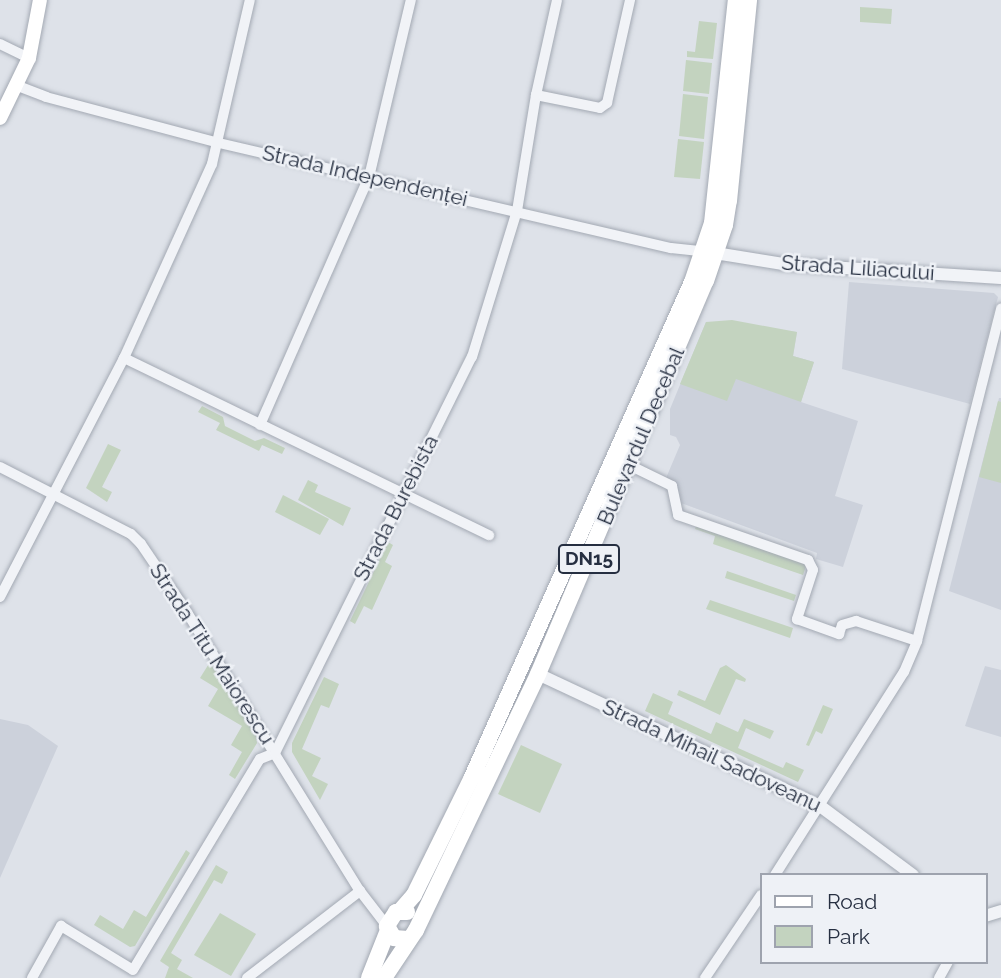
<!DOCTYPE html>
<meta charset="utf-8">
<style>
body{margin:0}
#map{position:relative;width:1001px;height:978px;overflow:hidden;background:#dee2e9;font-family:Raleway,sans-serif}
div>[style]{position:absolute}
.built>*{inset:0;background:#ccd1db}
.green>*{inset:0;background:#c3d3bf}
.roads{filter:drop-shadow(0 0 2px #a3a9b3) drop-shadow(0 0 2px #a3a9b3)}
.minor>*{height:10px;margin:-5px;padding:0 5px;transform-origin:5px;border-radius:5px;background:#f1f3f7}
.tertiary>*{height:12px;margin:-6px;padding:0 6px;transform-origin:6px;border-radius:6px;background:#f1f3f7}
.secondary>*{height:14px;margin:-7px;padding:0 7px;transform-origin:7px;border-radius:7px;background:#fff}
.primary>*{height:16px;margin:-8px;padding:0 8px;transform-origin:8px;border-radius:8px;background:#fff}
span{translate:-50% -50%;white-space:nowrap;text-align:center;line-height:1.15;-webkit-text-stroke:5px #eef1f6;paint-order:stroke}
.shield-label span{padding:2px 5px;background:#eef1f6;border:2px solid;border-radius:5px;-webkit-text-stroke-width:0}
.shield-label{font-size:19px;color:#262f41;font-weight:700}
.street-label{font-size:21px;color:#262f41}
.legend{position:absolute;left:760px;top:873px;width:228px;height:91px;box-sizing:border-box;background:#eef1f6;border:2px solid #9ea3ae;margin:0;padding:9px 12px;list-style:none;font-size:21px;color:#262f41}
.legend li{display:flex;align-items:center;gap:14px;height:35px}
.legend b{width:35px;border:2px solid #9ea3ae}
</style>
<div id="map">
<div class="built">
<div style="clip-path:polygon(849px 282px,994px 293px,998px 297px,970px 404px,842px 369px)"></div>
<div style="clip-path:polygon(706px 322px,797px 332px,793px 356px,814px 362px,801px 402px,858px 421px,835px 496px,863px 505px,843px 567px,816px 559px,817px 553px,681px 503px,673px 481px,666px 478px,680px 445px,676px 437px,670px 435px,670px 409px)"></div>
<div style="clip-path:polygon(999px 398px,1001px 398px,1001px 610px,949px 591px)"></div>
<div style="clip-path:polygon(985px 666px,1001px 670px,1001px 737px,965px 726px)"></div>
<div style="clip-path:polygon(0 719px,28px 725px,58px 746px,0 878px)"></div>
</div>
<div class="green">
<div style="clip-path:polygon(860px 7px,892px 9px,891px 24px,860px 22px)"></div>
<div style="clip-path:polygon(699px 21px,717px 23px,713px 59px,687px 57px,687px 51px,695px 52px)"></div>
<div style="clip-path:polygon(686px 60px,712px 63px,709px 94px,683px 91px)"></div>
<div style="clip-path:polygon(683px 94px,708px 97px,704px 139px,679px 136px)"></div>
<div style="clip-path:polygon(678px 139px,704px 142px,700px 179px,674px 177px)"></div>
<div style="clip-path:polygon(732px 320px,797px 332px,793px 356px,814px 362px,801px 402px,736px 379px,727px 401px,680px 384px,706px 322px)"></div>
<div style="clip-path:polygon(998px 401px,1001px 402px,1001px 483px,979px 477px)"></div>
<div style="clip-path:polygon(202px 406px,223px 417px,225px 426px,255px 441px,264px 438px,285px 448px,282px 454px,262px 445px,259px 451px,216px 430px,220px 423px,198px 412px)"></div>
<div style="clip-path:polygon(108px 444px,121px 450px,102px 487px,112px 492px,107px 502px,86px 488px)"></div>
<div style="clip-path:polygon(308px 480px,318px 485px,315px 492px,351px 508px,343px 526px,298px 500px)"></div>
<div style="clip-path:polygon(283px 495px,329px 519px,320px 535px,275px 512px)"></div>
<div style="clip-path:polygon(697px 522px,808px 560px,803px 575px,713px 544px,715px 536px,695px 529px)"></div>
<div style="clip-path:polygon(388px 542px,393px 545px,385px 562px,392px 566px,372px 610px,364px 606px,355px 624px,350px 621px)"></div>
<div style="clip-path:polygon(727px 571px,796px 595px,794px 601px,725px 578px)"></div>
<div style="clip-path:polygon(710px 600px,793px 628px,790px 638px,706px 609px)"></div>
<div style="clip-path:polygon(210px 662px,256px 735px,257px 743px,235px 779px,229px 775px,242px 752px,231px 745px,242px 726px,208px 706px,218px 689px,200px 678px)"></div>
<div style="clip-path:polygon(726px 665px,746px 679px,745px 682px,736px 679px,720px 715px,677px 695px,679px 690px,705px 701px,720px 668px)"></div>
<div style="clip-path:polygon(324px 677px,339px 684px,329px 708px,321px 705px,302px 749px,321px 758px,312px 776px,328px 784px,320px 800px,292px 752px,292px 743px)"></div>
<div style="clip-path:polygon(653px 693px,673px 702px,668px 714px,711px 734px,716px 722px,738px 732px,744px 719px,774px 731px,770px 739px,746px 728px,738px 748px,783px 768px,786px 762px,804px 770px,798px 782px,645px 711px)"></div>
<div style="clip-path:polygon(823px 705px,833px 709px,822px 734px,816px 731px,809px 746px,806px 745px)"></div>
<div style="clip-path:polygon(521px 745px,562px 764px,540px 813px,498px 794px)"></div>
<div style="clip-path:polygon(186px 850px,190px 853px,135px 946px,130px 947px,94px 925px,100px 915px,123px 929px,134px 910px,146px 917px)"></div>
<div style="clip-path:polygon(216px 865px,228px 872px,222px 884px,214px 880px,171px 953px,182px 960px,177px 969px,193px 978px,165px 978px,169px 967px,160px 961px)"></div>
<div style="clip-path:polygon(220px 913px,256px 934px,231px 976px,194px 955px)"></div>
</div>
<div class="roads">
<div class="minor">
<div style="left:0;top:44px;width:32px;rotate:26deg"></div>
<div style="left:18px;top:86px;width:30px;rotate:21deg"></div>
<div style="left:46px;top:97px;width:179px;rotate:14.9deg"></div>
<div style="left:219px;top:143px;width:464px;rotate:13.1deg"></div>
<div style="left:671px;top:248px;width:38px;rotate:6deg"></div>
<div style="left:536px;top:95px;width:65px;rotate:11.5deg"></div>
<div style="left:600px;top:108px;width:9px;rotate:-36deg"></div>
<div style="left:607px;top:103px;width:106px;rotate:-77.4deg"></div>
<div style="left:124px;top:358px;width:406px;rotate:25.9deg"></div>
<div style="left:260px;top:425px;width:271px;rotate:-66.3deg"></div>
<div style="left:369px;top:177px;width:182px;rotate:-76.7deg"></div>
<div style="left:629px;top:465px;width:48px;rotate:26deg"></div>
<div style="left:672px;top:486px;width:30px;rotate:78deg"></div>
<div style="left:678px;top:515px;width:138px;rotate:19.1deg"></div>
<div style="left:808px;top:560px;width:11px;rotate:63deg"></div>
<div style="left:813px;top:570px;width:52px;rotate:108.1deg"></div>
<div style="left:797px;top:619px;width:45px;rotate:19.7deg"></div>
<div style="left:839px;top:634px;width:9px;rotate:-72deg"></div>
<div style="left:842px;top:625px;width:15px;rotate:-16deg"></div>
<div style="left:856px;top:621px;width:64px;rotate:18.2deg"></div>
<div style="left:0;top:467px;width:147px;rotate:27.1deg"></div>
<div style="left:131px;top:534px;width:14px;rotate:45deg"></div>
<div style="left:141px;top:544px;width:75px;rotate:55.9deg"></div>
<div style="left:183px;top:606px;width:335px;rotate:58.2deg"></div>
<div style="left:360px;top:891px;width:44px;rotate:52.4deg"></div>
<div style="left:0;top:597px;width:269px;rotate:-62.6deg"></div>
<div style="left:124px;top:358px;width:213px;rotate:-65.6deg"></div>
<div style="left:212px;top:164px;width:168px;rotate:-77deg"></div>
<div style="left:775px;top:875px;width:241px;rotate:-57.6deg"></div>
<div style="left:904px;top:672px;width:34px;rotate:-67deg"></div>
<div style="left:917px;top:641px;width:343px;rotate:-75.8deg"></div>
<div style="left:133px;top:970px;width:246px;rotate:-59deg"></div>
<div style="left:260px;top:759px;width:16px;rotate:-22deg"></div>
<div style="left:275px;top:753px;width:442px;rotate:-63.6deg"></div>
<div style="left:472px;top:357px;width:153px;rotate:-72.9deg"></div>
<div style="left:517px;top:211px;width:118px;rotate:-80.7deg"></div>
<div style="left:536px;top:95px;width:97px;rotate:-77.5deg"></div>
<div style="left:32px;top:978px;width:60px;rotate:-60.9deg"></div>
<div style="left:61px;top:926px;width:84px;rotate:31.4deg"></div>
<div style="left:247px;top:978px;width:143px;rotate:-37.6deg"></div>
<div style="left:705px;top:978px;width:100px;rotate:-56deg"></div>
<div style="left:939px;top:978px;width:18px;rotate:-61deg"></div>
</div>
<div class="tertiary">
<div style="left:715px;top:253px;width:69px;rotate:9.2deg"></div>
<div style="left:783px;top:264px;width:218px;rotate:3.7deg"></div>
<div style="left:538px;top:674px;width:311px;rotate:25.1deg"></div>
<div style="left:820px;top:806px;width:116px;rotate:36.6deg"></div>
<div style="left:985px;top:916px;width:17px;rotate:-17deg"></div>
</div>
<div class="secondary">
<div style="left:0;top:118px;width:67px;rotate:-64.2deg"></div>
<div style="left:29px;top:58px;width:59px;rotate:-79.3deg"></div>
</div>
<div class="primary">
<div style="left:400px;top:911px;width:21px;rotate:-49deg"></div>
<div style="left:414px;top:895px;width:131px;rotate:-63.8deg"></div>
<div style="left:472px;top:777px;width:542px;rotate:-66.04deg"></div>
<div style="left:692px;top:282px;width:62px;rotate:-71.3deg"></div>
<div style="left:712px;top:223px;width:224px;rotate:-83.9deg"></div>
<div style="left:407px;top:912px;width:11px;rotate:180deg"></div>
<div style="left:396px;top:912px;width:17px;rotate:123deg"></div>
<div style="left:387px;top:926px;width:14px;rotate:60deg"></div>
<div style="left:394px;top:938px;width:14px;rotate:4deg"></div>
<div style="left:369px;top:978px;width:52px;rotate:-68.4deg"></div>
<div style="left:384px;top:978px;width:58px;rotate:-56.3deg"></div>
<div style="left:416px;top:930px;width:284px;rotate:-64.5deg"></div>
<div style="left:538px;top:674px;width:427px;rotate:-66.9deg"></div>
<div style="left:706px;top:281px;width:59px;rotate:-71.3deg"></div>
<div style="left:725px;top:225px;width:24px;rotate:-81deg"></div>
<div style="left:729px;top:201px;width:202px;rotate:-84.3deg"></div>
</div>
</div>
<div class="shield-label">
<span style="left:589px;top:559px">DN15</span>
</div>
<div class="street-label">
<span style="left:365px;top:176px;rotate:13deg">Strada Independenței</span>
<span style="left:858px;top:268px;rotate:4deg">Strada Liliacului</span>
<span style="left:641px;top:436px;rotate:-67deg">Bulevardul Decebal</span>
<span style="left:396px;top:508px;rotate:-63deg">Strada Burebista</span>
<span style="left:212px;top:654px;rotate:57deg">Strada Titu Maiorescu</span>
<span style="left:712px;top:756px;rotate:25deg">Strada Mihail Sadoveanu</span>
</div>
<ul class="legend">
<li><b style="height:9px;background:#fff"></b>Road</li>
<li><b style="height:19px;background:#c3d3bf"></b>Park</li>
</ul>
</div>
